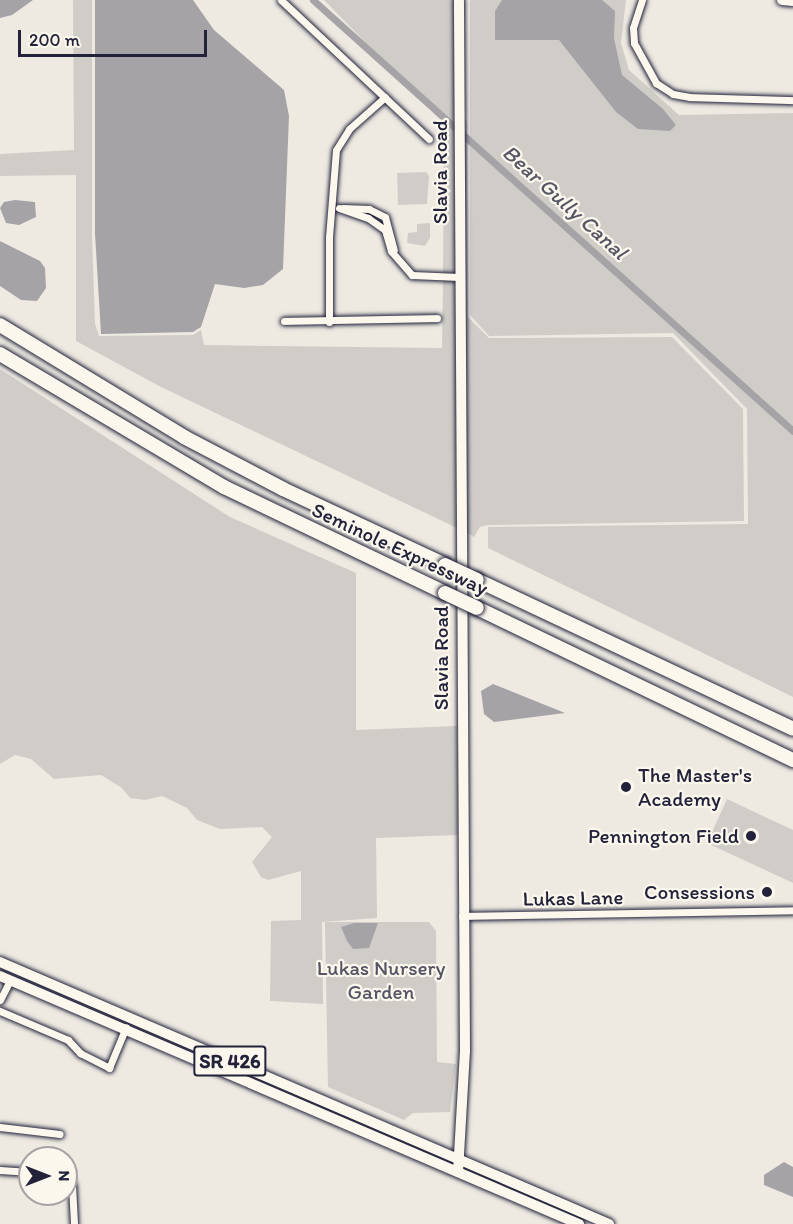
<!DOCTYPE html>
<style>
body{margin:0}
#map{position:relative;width:793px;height:1224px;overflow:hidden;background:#eeeae2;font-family:Itim,sans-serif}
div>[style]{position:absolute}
.green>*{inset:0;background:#d0cdc9}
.water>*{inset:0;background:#a6a3a7}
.canal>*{height:7px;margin:-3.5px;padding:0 3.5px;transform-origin:3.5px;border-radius:3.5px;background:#a6a3a7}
.roads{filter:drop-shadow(0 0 2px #22223b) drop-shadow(0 0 2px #22223b)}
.street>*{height:7px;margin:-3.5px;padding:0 3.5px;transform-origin:3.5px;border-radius:3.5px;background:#fbf7ec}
.secondary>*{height:10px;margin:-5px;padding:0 5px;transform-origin:5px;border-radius:5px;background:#fbf7ec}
.primary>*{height:10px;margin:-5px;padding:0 5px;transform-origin:5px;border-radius:5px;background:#fbf7ec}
.highway>*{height:14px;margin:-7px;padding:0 7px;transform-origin:7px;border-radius:7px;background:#fbf7ec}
.bridges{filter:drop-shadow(0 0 2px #22223b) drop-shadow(0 0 2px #22223b)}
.highway-bridge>*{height:14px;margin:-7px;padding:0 7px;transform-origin:7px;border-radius:7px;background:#fbf7ec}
.dots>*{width:16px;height:16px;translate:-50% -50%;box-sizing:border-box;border:3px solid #fbf7ec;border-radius:50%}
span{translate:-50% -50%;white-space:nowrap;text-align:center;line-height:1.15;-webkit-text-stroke:4.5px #fbf7ec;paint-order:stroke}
.shield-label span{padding:2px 4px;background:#fbf7ec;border:2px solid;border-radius:4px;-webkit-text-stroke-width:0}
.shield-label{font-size:20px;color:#22223b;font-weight:700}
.street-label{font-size:21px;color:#22223b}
.poi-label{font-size:21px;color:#22223b}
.left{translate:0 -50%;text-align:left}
.right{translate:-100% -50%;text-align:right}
.park-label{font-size:21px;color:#565566}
.water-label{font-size:22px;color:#575666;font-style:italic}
.north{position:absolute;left:18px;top:1146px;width:60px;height:60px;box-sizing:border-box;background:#fbf7ec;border:2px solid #a4a2a5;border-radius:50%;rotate:90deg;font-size:16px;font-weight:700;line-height:24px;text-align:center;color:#22223b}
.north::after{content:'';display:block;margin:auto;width:21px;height:27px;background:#22223b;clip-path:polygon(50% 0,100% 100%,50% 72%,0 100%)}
.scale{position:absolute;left:18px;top:30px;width:189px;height:27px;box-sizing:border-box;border:3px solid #22223b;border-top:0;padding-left:8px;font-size:18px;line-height:21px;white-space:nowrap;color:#22223b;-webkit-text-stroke:4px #fbf7ec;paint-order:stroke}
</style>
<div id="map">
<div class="green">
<div style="clip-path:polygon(73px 0,92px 0,92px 234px,95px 324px,99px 336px,193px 335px,201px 330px,204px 345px,442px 348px,443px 280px,455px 280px,457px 528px,161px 387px,76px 341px,76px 175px,0 176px,0 154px,74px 150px)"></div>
<div style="clip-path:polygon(324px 0,455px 0,455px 274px,443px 274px,444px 123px)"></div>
<div style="clip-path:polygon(470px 0,626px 0,621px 43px,629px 70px,679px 115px,793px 113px,793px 697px,488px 548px,488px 527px,748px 524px,747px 409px,673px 333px,489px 336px,470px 315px)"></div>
<div style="clip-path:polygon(464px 119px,467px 122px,468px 317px,489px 338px,672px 337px,743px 409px,744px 521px,488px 525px,480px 527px,474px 537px,464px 531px)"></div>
<div style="clip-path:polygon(426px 172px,429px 176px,427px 204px,398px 205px,397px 173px)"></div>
<div style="clip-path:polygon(430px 223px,430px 238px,425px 246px,407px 243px,408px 233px,417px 232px,417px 224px)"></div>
<div style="clip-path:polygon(0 369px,230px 517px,356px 573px,356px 730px,457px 726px,458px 835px,376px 838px,377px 918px,322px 922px,323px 1004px,270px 1001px,271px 921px,301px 920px,301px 871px,268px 880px,261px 877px,252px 862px,272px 837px,262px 827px,220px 829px,197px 820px,187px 808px,162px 796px,145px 800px,130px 798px,122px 788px,101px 775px,54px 779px,31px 759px,15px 755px,0 764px)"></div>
<div style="clip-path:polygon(727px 799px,793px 830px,793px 883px,707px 843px)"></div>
<div style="clip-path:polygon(325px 922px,429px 922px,436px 931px,437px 1062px,456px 1064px,450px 1112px,413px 1113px,404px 1120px,328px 1087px)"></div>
</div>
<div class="water">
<div style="clip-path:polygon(0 0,33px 0,12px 15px,0 18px)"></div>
<div style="clip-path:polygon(95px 0,193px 0,214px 30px,284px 90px,289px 116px,283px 269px,263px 285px,244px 288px,215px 284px,201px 327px,193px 332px,101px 334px,95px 234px)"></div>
<div style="clip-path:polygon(502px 0,602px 0,615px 11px,614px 38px,622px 75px,663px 109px,676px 125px,670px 131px,638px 129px,616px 112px,559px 40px,495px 40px,495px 11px)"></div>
<div style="clip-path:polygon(15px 200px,35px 202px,36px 217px,19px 225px,6px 223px,0 208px,4px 202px)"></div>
<div style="clip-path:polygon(0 241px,40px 261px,45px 268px,46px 288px,37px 301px,21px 300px,0 286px)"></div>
<div style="clip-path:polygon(493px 684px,565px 713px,494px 722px,484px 714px,481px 691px)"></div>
<div style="clip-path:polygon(354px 923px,378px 923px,369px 948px,353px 949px,347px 941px,341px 927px)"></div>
<div style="clip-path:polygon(784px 1162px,793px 1167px,793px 1197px,764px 1185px,764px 1175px)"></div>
</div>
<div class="canal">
<div style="left:313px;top:0;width:645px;rotate:41.92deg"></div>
</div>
<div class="roads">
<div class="street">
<div style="left:281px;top:0;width:203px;rotate:43.2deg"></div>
<div style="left:642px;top:0;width:29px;rotate:108deg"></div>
<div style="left:633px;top:28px;width:15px;rotate:86deg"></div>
<div style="left:634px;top:43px;width:46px;rotate:61.2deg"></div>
<div style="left:656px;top:83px;width:20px;rotate:33deg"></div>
<div style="left:673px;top:94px;width:17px;rotate:10deg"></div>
<div style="left:690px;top:97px;width:103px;rotate:1.7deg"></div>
<div style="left:339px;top:208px;width:31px;rotate:19deg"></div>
<div style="left:368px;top:218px;width:21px;rotate:35deg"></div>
<div style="left:385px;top:230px;width:22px;rotate:74deg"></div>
<div style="left:391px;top:251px;width:32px;rotate:49deg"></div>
<div style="left:412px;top:275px;width:47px;rotate:2.4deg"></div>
<div style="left:343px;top:208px;width:26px;rotate:2deg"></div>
<div style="left:369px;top:209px;width:18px;rotate:27deg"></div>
<div style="left:385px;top:217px;width:34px;rotate:75deg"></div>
<div style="left:284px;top:321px;width:153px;rotate:-1.1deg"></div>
<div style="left:329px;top:322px;width:85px;rotate:-90deg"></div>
<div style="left:329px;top:237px;width:87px;rotate:-85.4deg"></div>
<div style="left:336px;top:150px;width:25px;rotate:-58deg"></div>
<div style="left:349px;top:129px;width:48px;rotate:-41.6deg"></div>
<div style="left:462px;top:916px;width:331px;rotate:-1deg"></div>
<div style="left:0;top:1000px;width:22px;rotate:-63deg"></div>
<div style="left:0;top:1011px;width:74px;rotate:23.1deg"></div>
<div style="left:68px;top:1040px;width:18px;rotate:47deg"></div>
<div style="left:80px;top:1053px;width:33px;rotate:27deg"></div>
<div style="left:109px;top:1068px;width:44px;rotate:-67.5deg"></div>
<div style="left:0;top:1127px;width:60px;rotate:6.7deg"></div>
<div style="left:0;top:1170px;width:30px;rotate:4deg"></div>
<div style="left:66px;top:1180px;width:8px;rotate:40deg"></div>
<div style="left:72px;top:1185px;width:39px;rotate:87deg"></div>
</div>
<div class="secondary">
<div style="left:458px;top:1172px;width:121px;rotate:-86.7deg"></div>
<div style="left:465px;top:1051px;width:1051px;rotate:-90.33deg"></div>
</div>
<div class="primary">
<div style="left:782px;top:0;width:11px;rotate:5deg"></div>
<div style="left:0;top:962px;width:663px;rotate:23.28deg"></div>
<div style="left:0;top:976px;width:630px;rotate:23.19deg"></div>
</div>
<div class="highway">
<div style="left:0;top:325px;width:215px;rotate:31.3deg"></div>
<div style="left:184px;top:437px;width:112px;rotate:27.7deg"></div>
<div style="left:283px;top:489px;width:179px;rotate:25.1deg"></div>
<div style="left:0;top:354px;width:261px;rotate:30.7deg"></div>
<div style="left:224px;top:487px;width:245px;rotate:25.6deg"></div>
<div style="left:477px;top:580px;width:349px;rotate:25.2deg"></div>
<div style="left:477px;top:608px;width:351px;rotate:25.7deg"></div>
</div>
</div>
<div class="bridges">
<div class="highway-bridge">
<div style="left:445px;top:565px;width:35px;rotate:25deg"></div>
<div style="left:445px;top:593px;width:35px;rotate:25deg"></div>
</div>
</div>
<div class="dots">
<div style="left:626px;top:787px;background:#22223b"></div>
<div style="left:751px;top:836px;background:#22223b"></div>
<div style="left:767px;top:892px;background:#22223b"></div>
</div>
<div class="shield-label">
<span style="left:230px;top:1061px">SR 426</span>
</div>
<div class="street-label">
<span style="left:440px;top:172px;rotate:-90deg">Slavia Road</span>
<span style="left:400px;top:549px;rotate:25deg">Seminole Expressway</span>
<span style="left:441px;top:658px;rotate:-90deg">Slavia Road</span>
<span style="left:573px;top:898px;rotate:-1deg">Lukas Lane</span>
</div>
<div class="poi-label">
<span class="left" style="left:638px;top:787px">The Master's<br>Academy</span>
<span class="right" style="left:739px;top:836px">Pennington Field</span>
<span class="right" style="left:755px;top:892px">Consessions</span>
</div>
<div class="park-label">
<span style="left:381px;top:980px">Lukas Nursery<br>Garden</span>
</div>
<div class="water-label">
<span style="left:565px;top:202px;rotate:42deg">Bear Gully Canal</span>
</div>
<div class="north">N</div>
<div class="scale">200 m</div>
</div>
